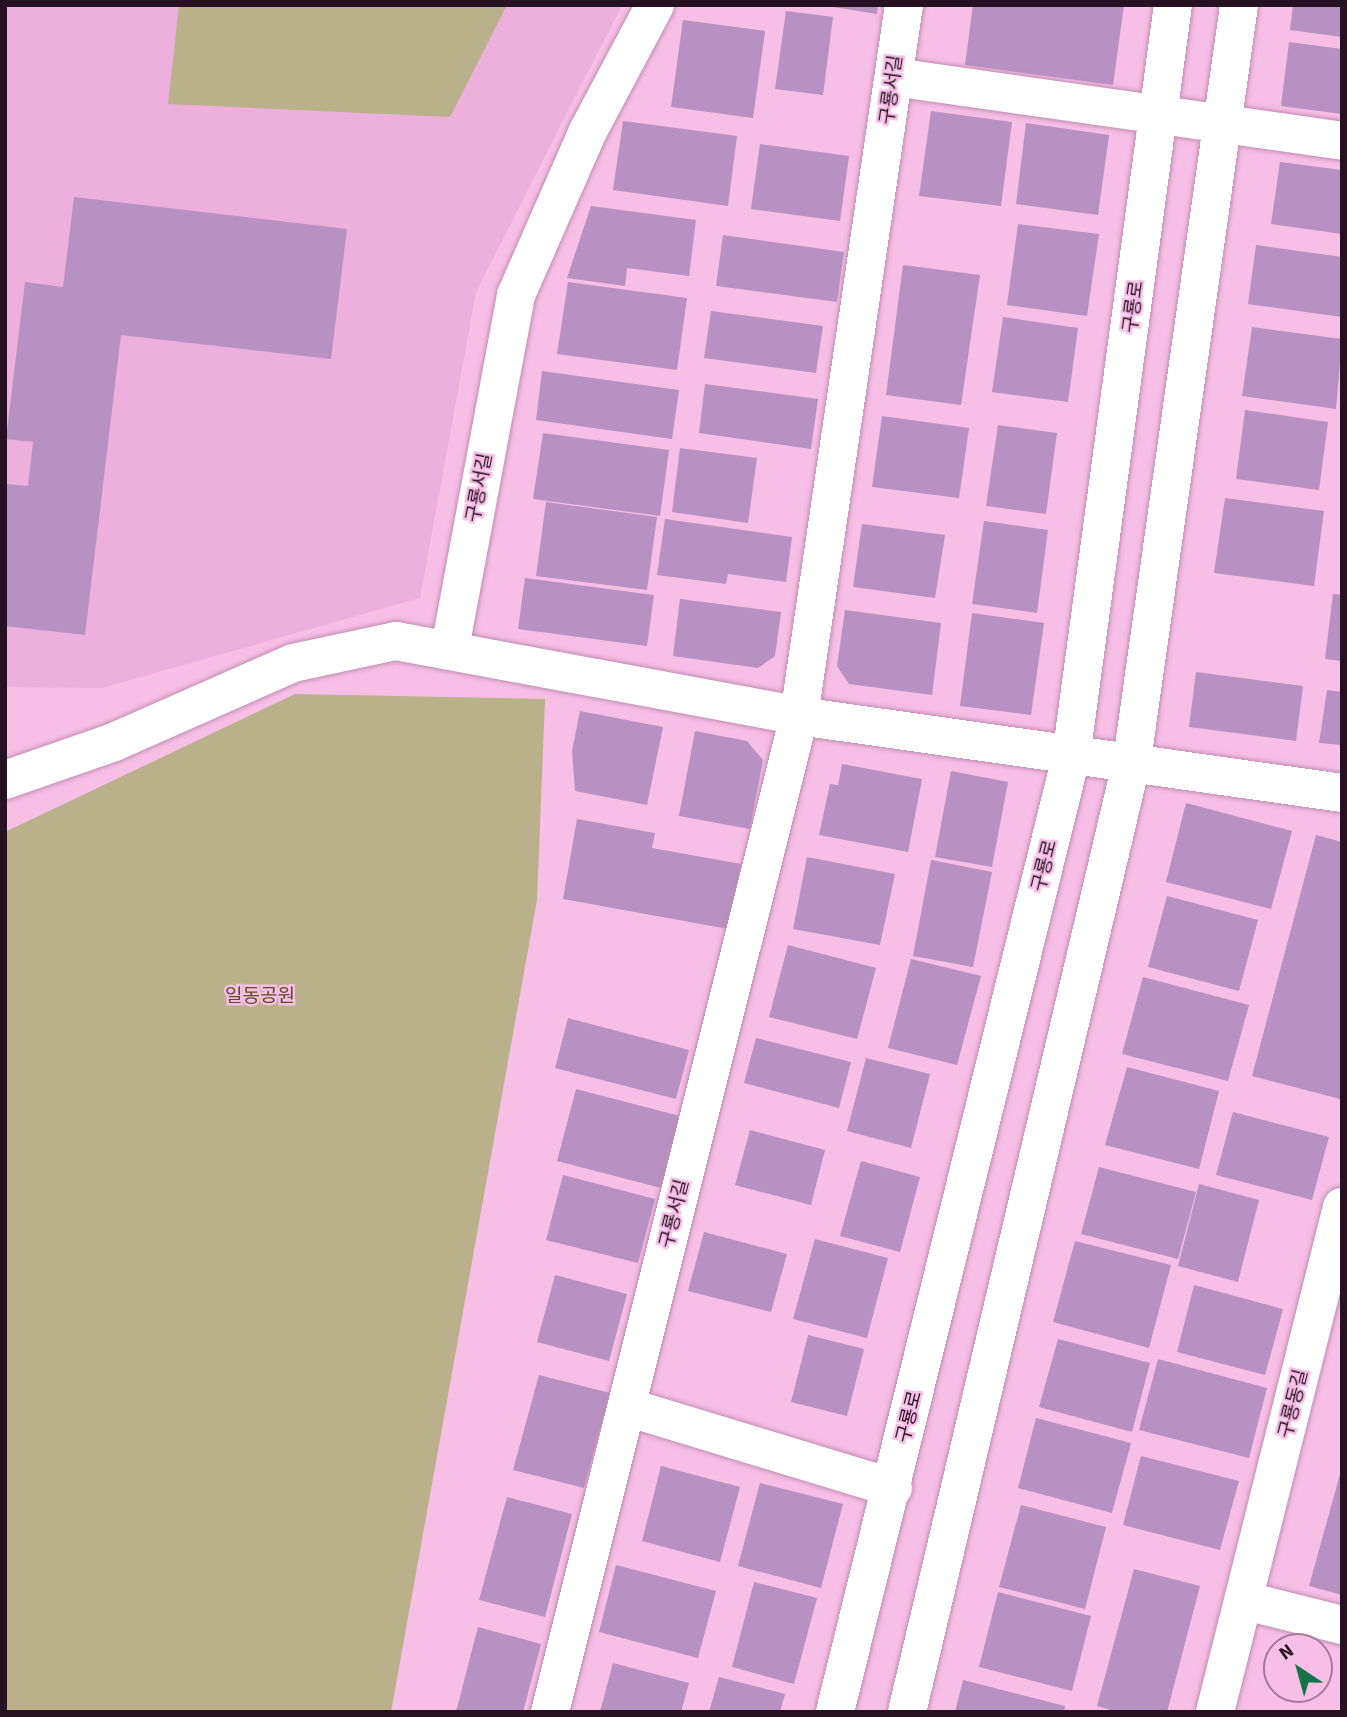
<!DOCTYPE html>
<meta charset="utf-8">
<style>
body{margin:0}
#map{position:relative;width:1347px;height:1717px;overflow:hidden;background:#f7bee6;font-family:"Source Sans 3","Noto Sans KR",sans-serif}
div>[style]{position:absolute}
.built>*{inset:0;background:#edafdb}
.green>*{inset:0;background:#b9b189}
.building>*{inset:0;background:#b691c2}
.roads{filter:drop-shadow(0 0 2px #c18cb2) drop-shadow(0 0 2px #c18cb2)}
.street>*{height:38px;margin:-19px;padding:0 19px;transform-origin:19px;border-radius:19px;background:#fff}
.secondary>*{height:38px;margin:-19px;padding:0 19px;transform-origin:19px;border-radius:19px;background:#fff}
span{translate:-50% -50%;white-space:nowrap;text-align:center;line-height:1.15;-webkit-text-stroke:5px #f7bee6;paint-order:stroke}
.street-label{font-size:19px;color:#251120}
.park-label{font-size:19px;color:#5b501d}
.frame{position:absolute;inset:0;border:7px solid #251120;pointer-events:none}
.north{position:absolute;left:1263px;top:1633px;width:70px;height:70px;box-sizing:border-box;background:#f7bee6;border:2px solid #a37997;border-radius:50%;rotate:324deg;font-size:19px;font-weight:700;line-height:28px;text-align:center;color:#251120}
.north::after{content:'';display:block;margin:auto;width:24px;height:32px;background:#167348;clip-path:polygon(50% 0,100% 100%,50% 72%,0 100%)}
</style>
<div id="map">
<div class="built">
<div style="clip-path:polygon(5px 5px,622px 5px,476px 292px,420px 598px,102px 688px,5px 687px)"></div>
</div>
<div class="green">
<div style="clip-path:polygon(179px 5px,507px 5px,450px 117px,168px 104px)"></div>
<div style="clip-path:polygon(295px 694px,545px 699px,537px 900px,391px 1712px,5px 1712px,5px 832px)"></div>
</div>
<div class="building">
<div style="clip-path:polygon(821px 5px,878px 5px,877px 14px)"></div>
<div style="clip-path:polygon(973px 5px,1124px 5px,1113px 85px,965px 65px)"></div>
<div style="clip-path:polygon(1293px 5px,1342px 5px,1342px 37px,1290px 30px)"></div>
<div style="clip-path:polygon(786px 11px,833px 17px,823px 95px,775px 89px)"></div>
<div style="clip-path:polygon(683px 20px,765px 31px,753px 118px,671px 107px)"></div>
<div style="clip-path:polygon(1289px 42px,1342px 49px,1342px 114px,1281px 106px)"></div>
<div style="clip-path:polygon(931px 111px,1012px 122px,1001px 206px,919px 196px)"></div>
<div style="clip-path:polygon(623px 121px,737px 136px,728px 206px,613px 190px)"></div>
<div style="clip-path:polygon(1026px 123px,1109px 135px,1098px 215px,1016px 204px)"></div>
<div style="clip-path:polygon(760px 144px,849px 156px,840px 221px,751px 209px)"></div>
<div style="clip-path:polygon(1280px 162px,1342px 170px,1342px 234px,1271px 224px)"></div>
<div style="clip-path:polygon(74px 197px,347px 229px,331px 359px,121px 335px,85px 635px,5px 626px,5px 484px,28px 486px,33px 442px,6px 439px,25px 282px,63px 287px)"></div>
<div style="clip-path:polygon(591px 206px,696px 220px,689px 276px,627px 268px,625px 286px,567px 278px)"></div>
<div style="clip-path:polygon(1018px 224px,1099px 234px,1087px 316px,1007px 305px)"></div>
<div style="clip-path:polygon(723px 235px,844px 252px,837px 302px,716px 286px)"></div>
<div style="clip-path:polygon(1256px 245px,1342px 257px,1342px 317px,1248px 304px)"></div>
<div style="clip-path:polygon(903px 265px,980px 275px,961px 405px,886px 395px)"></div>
<div style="clip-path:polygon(568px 282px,687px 298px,677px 370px,557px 354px)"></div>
<div style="clip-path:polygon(711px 311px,823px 326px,816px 373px,704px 358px)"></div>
<div style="clip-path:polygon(1003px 317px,1078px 328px,1068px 402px,992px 392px)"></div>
<div style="clip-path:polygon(1252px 327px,1342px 339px,1336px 409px,1242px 396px)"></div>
<div style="clip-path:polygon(542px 371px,679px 390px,672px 439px,536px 420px)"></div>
<div style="clip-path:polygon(705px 384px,818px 399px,811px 449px,699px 433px)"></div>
<div style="clip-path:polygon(1245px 410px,1328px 422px,1319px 490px,1236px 479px)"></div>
<div style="clip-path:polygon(882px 416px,969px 428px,959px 498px,872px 487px)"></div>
<div style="clip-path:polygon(998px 425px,1057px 433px,1046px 514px,986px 506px)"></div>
<div style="clip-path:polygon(543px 433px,669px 450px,660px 516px,533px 499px)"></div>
<div style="clip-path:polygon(680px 448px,757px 458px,748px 523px,672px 512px)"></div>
<div style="clip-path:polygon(1225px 498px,1324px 511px,1314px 586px,1214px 573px)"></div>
<div style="clip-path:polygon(546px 502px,657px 517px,647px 590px,536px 576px)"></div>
<div style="clip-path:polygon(665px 519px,792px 537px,786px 582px,728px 574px,726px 584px,657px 575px)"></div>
<div style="clip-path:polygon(984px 521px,1048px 530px,1037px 613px,972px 604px)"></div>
<div style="clip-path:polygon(862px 524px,945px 535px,935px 598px,853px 587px)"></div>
<div style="clip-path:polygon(525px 578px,654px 595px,647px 646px,518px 629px)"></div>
<div style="clip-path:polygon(1333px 594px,1342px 595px,1342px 661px,1325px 659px)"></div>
<div style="clip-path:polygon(680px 599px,781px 612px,775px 656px,758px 668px,673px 656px)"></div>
<div style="clip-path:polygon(845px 610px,941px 623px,932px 695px,849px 684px,837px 666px)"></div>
<div style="clip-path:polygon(972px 613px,1044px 623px,1031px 715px,960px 706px)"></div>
<div style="clip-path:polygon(1196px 672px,1303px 686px,1296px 741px,1189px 727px)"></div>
<div style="clip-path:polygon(1327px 690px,1342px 692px,1342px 745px,1319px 743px)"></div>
<div style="clip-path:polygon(580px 711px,663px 727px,647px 805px,575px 791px,572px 751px)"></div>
<div style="clip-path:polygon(695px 731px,747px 741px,763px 760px,750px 829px,679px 816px)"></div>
<div style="clip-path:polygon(842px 764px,922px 779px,908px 852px,819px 835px,830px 784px,838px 785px)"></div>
<div style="clip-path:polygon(951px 771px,1008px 782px,992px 867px,935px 857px)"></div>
<div style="clip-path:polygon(1186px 803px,1292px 831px,1271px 909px,1166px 882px)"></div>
<div style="clip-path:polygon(577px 819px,655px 833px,652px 848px,741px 864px,728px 929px,563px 899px)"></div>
<div style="clip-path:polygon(1316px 835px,1342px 842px,1340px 1099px,1252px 1076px)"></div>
<div style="clip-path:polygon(807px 857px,895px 874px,880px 945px,793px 929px)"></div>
<div style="clip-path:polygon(931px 860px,992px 872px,973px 967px,913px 956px)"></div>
<div style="clip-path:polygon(1167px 896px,1258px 920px,1239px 991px,1148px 967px)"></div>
<div style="clip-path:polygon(788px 945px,876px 968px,857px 1039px,769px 1017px)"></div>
<div style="clip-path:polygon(911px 959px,981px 976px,957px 1065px,888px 1048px)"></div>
<div style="clip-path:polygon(1143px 977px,1249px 1005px,1228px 1081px,1122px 1054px)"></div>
<div style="clip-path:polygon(568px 1018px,689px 1050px,676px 1099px,555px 1068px)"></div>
<div style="clip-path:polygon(756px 1038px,851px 1062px,839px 1108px,744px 1083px)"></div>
<div style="clip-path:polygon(866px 1058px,930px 1074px,911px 1148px,847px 1131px)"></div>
<div style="clip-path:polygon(1127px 1067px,1219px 1091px,1199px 1169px,1105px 1145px)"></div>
<div style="clip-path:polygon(576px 1089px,680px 1116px,661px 1188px,557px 1161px)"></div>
<div style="clip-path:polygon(1233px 1112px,1329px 1137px,1312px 1200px,1216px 1175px)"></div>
<div style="clip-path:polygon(750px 1130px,825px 1150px,811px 1205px,735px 1185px)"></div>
<div style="clip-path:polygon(861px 1161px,920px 1177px,900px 1252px,840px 1236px)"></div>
<div style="clip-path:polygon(1099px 1167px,1196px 1192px,1178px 1259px,1081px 1234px)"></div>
<div style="clip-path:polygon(563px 1175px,655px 1199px,638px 1263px,546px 1240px)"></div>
<div style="clip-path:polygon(1199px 1184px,1259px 1200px,1238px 1282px,1178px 1266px)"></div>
<div style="clip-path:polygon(704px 1232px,787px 1254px,771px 1312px,688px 1291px)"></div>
<div style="clip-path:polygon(815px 1239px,888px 1258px,867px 1338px,793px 1319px)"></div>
<div style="clip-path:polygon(1075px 1241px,1171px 1265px,1149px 1348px,1053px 1322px)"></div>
<div style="clip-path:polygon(555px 1275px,627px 1294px,609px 1361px,537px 1342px)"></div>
<div style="clip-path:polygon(1194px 1285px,1283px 1309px,1265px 1375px,1177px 1352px)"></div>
<div style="clip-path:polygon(808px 1335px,864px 1349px,847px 1416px,791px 1402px)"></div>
<div style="clip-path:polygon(1058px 1339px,1150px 1363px,1132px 1432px,1039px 1407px)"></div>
<div style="clip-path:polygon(1158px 1359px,1267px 1388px,1249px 1458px,1139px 1430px)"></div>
<div style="clip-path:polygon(539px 1375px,610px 1393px,584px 1488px,513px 1470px)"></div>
<div style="clip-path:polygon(1036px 1418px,1131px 1443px,1112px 1513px,1018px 1488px)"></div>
<div style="clip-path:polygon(1141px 1456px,1239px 1481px,1220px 1550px,1123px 1525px)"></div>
<div style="clip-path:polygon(661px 1466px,740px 1487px,720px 1562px,642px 1541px)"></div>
<div style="clip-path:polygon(1342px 1467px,1342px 1595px,1309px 1586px)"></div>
<div style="clip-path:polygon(760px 1483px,843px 1504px,821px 1588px,738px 1566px)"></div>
<div style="clip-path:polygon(507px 1497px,572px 1514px,545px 1617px,479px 1600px)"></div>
<div style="clip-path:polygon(1021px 1505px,1106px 1527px,1085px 1609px,999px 1587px)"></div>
<div style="clip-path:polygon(616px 1565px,716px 1591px,698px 1658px,599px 1632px)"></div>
<div style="clip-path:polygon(1134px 1569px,1200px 1586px,1167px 1712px,1118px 1712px,1097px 1706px)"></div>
<div style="clip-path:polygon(754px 1582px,817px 1598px,794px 1684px,732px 1667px)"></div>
<div style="clip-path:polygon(998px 1592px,1091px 1616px,1072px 1691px,979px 1667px)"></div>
<div style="clip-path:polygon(478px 1627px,541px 1644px,523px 1712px,456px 1712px)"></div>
<div style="clip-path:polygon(613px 1663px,689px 1683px,681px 1712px,600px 1712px)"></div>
<div style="clip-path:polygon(719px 1677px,785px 1694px,780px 1712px,709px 1712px)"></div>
<div style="clip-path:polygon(963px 1680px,1065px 1706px,1064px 1712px,955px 1712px)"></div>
</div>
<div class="roads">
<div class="street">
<div style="left:894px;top:77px;width:453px;rotate:8.1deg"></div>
<div style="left:450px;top:648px;width:359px;rotate:-79.4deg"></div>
<div style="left:516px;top:295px;width:177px;rotate:-66.3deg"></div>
<div style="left:587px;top:133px;width:145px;rotate:-62deg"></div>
<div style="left:5px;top:780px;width:115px;rotate:-19.2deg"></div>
<div style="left:114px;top:742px;width:196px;rotate:-23.8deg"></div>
<div style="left:293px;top:663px;width:105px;rotate:-12.1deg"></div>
<div style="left:396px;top:641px;width:410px;rotate:10.5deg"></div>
<div style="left:799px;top:716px;width:548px;rotate:8.07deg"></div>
<div style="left:627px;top:1407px;width:278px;rotate:16.9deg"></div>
<div style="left:1246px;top:1601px;width:99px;rotate:14deg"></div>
<div style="left:550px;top:1712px;width:1027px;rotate:-75.96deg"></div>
<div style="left:799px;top:716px;width:719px;rotate:-81.6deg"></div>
<div style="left:1215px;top:1712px;width:521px;rotate:-75.88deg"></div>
</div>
<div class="secondary">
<div style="left:835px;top:1712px;width:984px;rotate:-76.12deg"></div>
<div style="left:1071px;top:757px;width:759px;rotate:-82.28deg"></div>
<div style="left:907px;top:1712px;width:978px;rotate:-76.7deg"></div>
<div style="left:1132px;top:760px;width:763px;rotate:-81.93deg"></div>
</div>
</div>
<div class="street-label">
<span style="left:892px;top:90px;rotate:-82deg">구룡서길</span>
<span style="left:1134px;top:307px;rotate:-82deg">구룡로</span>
<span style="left:480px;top:488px;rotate:-79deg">구룡서길</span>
<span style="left:1045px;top:866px;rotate:-76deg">구룡로</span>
<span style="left:675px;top:1214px;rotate:-76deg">구룡서길</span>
<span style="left:1294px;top:1404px;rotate:-76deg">구룡동길</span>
<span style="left:910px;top:1417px;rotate:-76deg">구룡로</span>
</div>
<div class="park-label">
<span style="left:260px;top:997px">일동공원</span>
</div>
<div class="frame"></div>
<div class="north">N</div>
</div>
